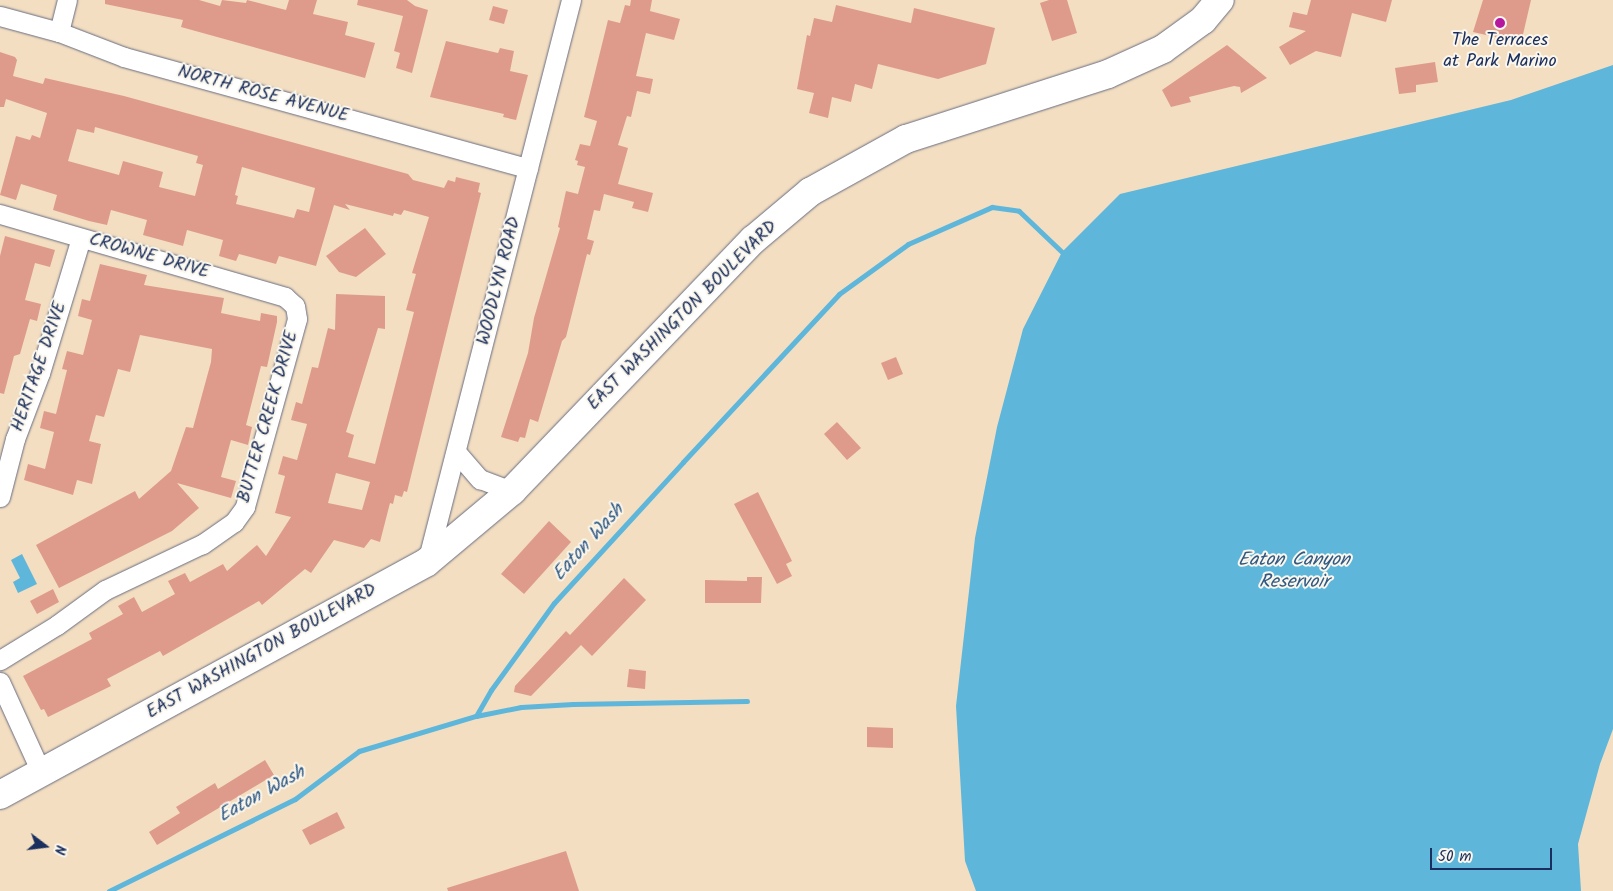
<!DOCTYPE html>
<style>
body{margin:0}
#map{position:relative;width:1613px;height:891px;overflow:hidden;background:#f3dec1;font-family:Kalam,sans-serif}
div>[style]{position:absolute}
.water>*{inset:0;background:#5eb6db}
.stream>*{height:5px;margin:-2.5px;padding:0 2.5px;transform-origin:2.5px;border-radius:2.5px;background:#5eb6db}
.building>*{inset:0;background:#de9b8c}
.roads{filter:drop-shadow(0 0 1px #676c81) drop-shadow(0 0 1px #676c81)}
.street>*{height:19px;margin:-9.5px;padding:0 9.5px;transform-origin:9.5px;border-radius:9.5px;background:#fff}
.secondary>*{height:28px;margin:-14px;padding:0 14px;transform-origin:14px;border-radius:14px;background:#fff}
.dots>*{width:14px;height:14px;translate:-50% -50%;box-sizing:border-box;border:2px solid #fbf7ec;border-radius:50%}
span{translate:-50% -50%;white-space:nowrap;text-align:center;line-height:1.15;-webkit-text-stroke:4px #fbf7ec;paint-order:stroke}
.poi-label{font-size:18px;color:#1b2f5e}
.street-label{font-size:18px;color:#1b2f5e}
.water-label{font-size:19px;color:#2f5884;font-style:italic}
.north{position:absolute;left:20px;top:821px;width:50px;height:50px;-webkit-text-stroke:4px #fbf7ec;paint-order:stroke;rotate:105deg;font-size:14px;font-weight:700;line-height:20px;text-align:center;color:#1b2f5e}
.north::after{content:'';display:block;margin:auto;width:18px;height:22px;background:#1b2f5e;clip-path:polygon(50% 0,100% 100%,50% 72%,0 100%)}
.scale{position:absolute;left:1430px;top:848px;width:122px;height:22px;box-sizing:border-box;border:2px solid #1b2f5e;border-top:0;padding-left:6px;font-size:15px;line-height:18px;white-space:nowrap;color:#1b2f5e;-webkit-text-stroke:4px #fbf7ec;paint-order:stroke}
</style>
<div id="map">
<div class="water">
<div style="clip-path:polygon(1613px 65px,1613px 729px,1600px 764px,1578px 844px,1581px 891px,976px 891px,965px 861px,956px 706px,975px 538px,997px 427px,1023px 329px,1062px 252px,1120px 194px,1511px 100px)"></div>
<div style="clip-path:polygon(22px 554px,37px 584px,18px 593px,13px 582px,20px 578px,11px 560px)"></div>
</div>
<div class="stream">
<div style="left:476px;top:716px;width:46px;rotate:-11.3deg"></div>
<div style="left:521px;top:707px;width:52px;rotate:-3.3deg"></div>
<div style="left:573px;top:704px;width:174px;rotate:-1deg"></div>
<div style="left:109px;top:891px;width:208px;rotate:-26.3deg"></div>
<div style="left:295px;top:799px;width:80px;rotate:-36.9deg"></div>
<div style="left:359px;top:751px;width:122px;rotate:-16.7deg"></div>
<div style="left:476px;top:716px;width:30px;rotate:-60deg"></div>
<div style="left:491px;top:690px;width:107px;rotate:-54.1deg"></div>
<div style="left:554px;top:603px;width:191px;rotate:-47.5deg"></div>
<div style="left:683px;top:462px;width:229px;rotate:-47.1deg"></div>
<div style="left:839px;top:294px;width:85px;rotate:-35.9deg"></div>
<div style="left:908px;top:244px;width:92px;rotate:-23.8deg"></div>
<div style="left:992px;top:207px;width:27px;rotate:8deg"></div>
<div style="left:1019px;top:211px;width:59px;rotate:43.6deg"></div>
</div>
<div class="building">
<div style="clip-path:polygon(105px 0,199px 0,220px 6px,222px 0,246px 3px,247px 0,286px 10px,289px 0,317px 0,313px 14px,348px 22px,345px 35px,375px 43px,365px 78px,181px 27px,183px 20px,105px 4px)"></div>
<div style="clip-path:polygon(358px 0,407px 0,415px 6px,428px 10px,412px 73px,396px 68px,400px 53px,394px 51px,403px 16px,357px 5px)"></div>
<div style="clip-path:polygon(631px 0,652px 0,650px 11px,680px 19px,674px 40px,646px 33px,636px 76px,653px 79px,650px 94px,637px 91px,631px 117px,627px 116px,618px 145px,628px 148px,618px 184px,653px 193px,648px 212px,632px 208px,634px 202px,604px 194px,600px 211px,594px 210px,587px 239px,594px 241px,590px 255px,587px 254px,566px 337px,562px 341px,538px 422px,530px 419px,525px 438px,520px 437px,518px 442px,501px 437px,528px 353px,534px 318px,560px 228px,558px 227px,566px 191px,578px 194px,585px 167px,577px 165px,578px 161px,575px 160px,580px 144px,590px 146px,597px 121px,584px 117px,608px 20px,620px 23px,625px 5px,630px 6px)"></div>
<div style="clip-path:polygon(1049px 0,1067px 0,1077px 33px,1052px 41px,1040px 3px)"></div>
<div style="clip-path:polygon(1311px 0,1392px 0,1386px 22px,1352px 13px,1341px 57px,1316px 51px,1290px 65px,1279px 47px,1306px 31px,1289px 27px,1293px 12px,1307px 15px)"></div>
<div style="clip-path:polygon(1483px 0,1531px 0,1521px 43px,1473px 32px)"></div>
<div style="clip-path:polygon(836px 5px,911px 23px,914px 8px,995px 28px,986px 64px,938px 79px,878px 64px,872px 89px,855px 84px,851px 102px,832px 97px,828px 118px,809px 113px,814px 93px,797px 89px,807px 35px,810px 36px,814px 18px,832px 22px)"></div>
<div style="clip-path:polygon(493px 6px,508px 10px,504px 24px,489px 20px)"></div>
<div style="clip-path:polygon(446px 41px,498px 53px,500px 48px,514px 51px,510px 71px,528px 75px,516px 120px,503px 117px,504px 114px,430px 97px)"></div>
<div style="clip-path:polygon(1227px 45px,1267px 78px,1241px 93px,1240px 87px,1234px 86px,1189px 97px,1191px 102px,1171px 107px,1162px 90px)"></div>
<div style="clip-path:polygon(evenodd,0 52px,15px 57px,17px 60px,13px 76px,43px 84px,45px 78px,124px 96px,408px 174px,413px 180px,444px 188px,448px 180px,455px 182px,456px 177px,480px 183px,478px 192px,481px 193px,407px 492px,404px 491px,402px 497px,395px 495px,393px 504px,390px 503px,380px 542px,371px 539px,364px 548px,334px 540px,311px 573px,305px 569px,262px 605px,259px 601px,163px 656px,160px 651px,107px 679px,111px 686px,48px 717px,44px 709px,41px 710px,23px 676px,92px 639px,89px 633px,123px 614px,118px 606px,134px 597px,142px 612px,175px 594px,168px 581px,185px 573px,190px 582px,223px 564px,227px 571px,257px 545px,266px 556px,291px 517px,275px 513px,285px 476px,278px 474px,283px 456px,297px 460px,307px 424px,291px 420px,296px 402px,302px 404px,312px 367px,318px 368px,328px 328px,335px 330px,336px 294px,385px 296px,385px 329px,378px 328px,346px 432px,354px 435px,348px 457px,375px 464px,414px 312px,406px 310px,416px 274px,412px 273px,429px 217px,404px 210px,401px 215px,394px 213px,393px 216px,345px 204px,350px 210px,334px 205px,316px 266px,279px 256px,276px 264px,239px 254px,236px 261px,219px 256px,223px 240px,187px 230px,183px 246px,143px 235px,147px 220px,111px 210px,107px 225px,89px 221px,53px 210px,57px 195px,21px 184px,16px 200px,0 195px,16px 136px,30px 140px,32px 135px,40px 138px,47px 113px,6px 99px,4px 107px,0 107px,0 52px,95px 127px,198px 156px,196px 163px,203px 165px,195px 196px,159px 187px,163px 172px,123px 161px,119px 175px,68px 161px,77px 129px,94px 133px,95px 127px,0 52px,242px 167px,315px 188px,309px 212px,297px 209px,294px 218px,236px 204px,238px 196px,235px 195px,242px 167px,0 52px,336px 473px,370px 482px,362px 510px,328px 503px,336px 473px)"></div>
<div style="clip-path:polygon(1435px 62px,1438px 82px,1416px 85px,1416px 92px,1399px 94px,1395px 68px)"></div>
<div style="clip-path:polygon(365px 228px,386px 254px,356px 277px,339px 272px,326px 256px)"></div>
<div style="clip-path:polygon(5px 236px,55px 250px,50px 267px,35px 263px,25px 300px,41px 304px,37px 321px,30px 319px,20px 354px,14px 356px,4px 394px,0 393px,0 256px)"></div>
<div style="clip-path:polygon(100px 264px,147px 275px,144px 285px,224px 298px,221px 313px,260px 321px,261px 313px,277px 316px,277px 322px,267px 367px,261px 366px,246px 425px,252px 427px,248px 445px,231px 440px,221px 477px,236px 481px,231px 498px,177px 483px,199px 508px,172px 531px,59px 588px,36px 545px,135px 491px,139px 499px,171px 471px,186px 427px,193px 428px,211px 362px,212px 349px,140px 335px,130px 372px,118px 369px,104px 417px,96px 415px,89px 441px,101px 444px,92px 484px,77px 480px,73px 495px,24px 480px,28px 464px,45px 469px,54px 432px,40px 428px,44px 411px,56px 414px,67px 370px,62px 369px,67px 351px,83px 355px,92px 320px,78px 316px,82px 299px,90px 301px)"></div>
<div style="clip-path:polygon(896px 357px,903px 374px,888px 380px,881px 363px)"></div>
<div style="clip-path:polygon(837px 422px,861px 448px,847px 460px,824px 434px)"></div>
<div style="clip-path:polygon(758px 492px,792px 561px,786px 564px,792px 576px,777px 584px,734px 504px)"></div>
<div style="clip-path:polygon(549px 521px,571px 542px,524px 594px,501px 574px)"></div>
<div style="clip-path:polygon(747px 577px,762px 577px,761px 603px,705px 603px,705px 580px,747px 581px)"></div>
<div style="clip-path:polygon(624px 578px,646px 600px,592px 656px,581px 645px,531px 696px,514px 692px,515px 686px,566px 631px,570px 635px)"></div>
<div style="clip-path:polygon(53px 589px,59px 602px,37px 614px,30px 601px)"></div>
<div style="clip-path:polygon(629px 669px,646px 671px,645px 689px,627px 687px)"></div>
<div style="clip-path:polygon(867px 727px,893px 728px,893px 748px,867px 747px)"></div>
<div style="clip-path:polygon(265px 760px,274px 775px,157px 845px,149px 832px,180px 813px,176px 807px,215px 783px,218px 789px)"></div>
<div style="clip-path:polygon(337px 812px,345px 828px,310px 845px,302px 830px)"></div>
<div style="clip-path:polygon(566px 851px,579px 891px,448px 891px,447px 888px)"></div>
</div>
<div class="roads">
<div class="street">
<div style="left:0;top:16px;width:61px;rotate:15.2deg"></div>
<div style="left:59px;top:32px;width:70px;rotate:21deg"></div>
<div style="left:124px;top:57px;width:419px;rotate:15.4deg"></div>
<div style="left:59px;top:32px;width:33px;rotate:-76deg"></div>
<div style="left:0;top:214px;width:297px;rotate:16.2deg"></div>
<div style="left:285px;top:297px;width:13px;rotate:42deg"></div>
<div style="left:295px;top:306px;width:13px;rotate:81deg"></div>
<div style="left:297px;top:319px;width:195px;rotate:105.5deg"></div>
<div style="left:245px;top:507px;width:19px;rotate:126deg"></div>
<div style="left:234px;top:522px;width:39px;rotate:145deg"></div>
<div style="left:202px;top:544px;width:107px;rotate:154.6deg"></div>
<div style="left:105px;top:590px;width:59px;rotate:143.9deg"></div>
<div style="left:57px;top:625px;width:67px;rotate:148.4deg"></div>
<div style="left:457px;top:453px;width:35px;rotate:49deg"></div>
<div style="left:480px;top:479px;width:34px;rotate:21deg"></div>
<div style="left:0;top:497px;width:60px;rotate:-75.5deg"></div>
<div style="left:15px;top:439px;width:71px;rotate:-69.3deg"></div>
<div style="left:40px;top:373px;width:141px;rotate:-73.1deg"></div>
<div style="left:427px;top:562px;width:580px;rotate:-75.63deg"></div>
<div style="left:0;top:682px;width:99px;rotate:65.5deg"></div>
</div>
<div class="secondary">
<div style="left:0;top:795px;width:486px;rotate:-28.6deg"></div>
<div style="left:427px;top:562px;width:111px;rotate:-39.9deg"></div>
<div style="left:512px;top:491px;width:348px;rotate:-46.2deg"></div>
<div style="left:753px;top:240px;width:75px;rotate:-40.1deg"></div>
<div style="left:810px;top:192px;width:110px;rotate:-28.9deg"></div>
<div style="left:906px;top:139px;width:212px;rotate:-17.8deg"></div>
<div style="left:1108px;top:74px;width:60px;rotate:-24.4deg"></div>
<div style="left:1163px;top:49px;width:49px;rotate:-35.9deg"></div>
<div style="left:1203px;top:20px;width:26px;rotate:-50deg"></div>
</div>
</div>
<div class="dots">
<div style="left:1500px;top:23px;background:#b5179e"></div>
</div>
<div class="poi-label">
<span style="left:1500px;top:52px">The Terraces<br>at Park Marino</span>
</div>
<div class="street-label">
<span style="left:263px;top:95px;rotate:15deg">NORTH ROSE AVENUE</span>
<span style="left:149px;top:257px;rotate:16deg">CROWNE DRIVE</span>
<span style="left:500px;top:281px;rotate:-76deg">WOODLYN ROAD</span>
<span style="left:683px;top:316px;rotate:-45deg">EAST WASHINGTON BOULEVARD</span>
<span style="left:40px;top:367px;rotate:-71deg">HERITAGE DRIVE</span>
<span style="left:269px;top:417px;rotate:-74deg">BUTTER CREEK DRIVE</span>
<span style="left:262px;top:652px;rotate:-29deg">EAST WASHINGTON BOULEVARD</span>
</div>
<div class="water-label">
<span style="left:589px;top:543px;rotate:-48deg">Eaton Wash</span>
<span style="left:1294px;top:572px">Eaton Canyon<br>Reservoir</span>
<span style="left:262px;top:795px;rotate:-29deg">Eaton Wash</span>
</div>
<div class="north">N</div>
<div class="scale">50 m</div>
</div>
